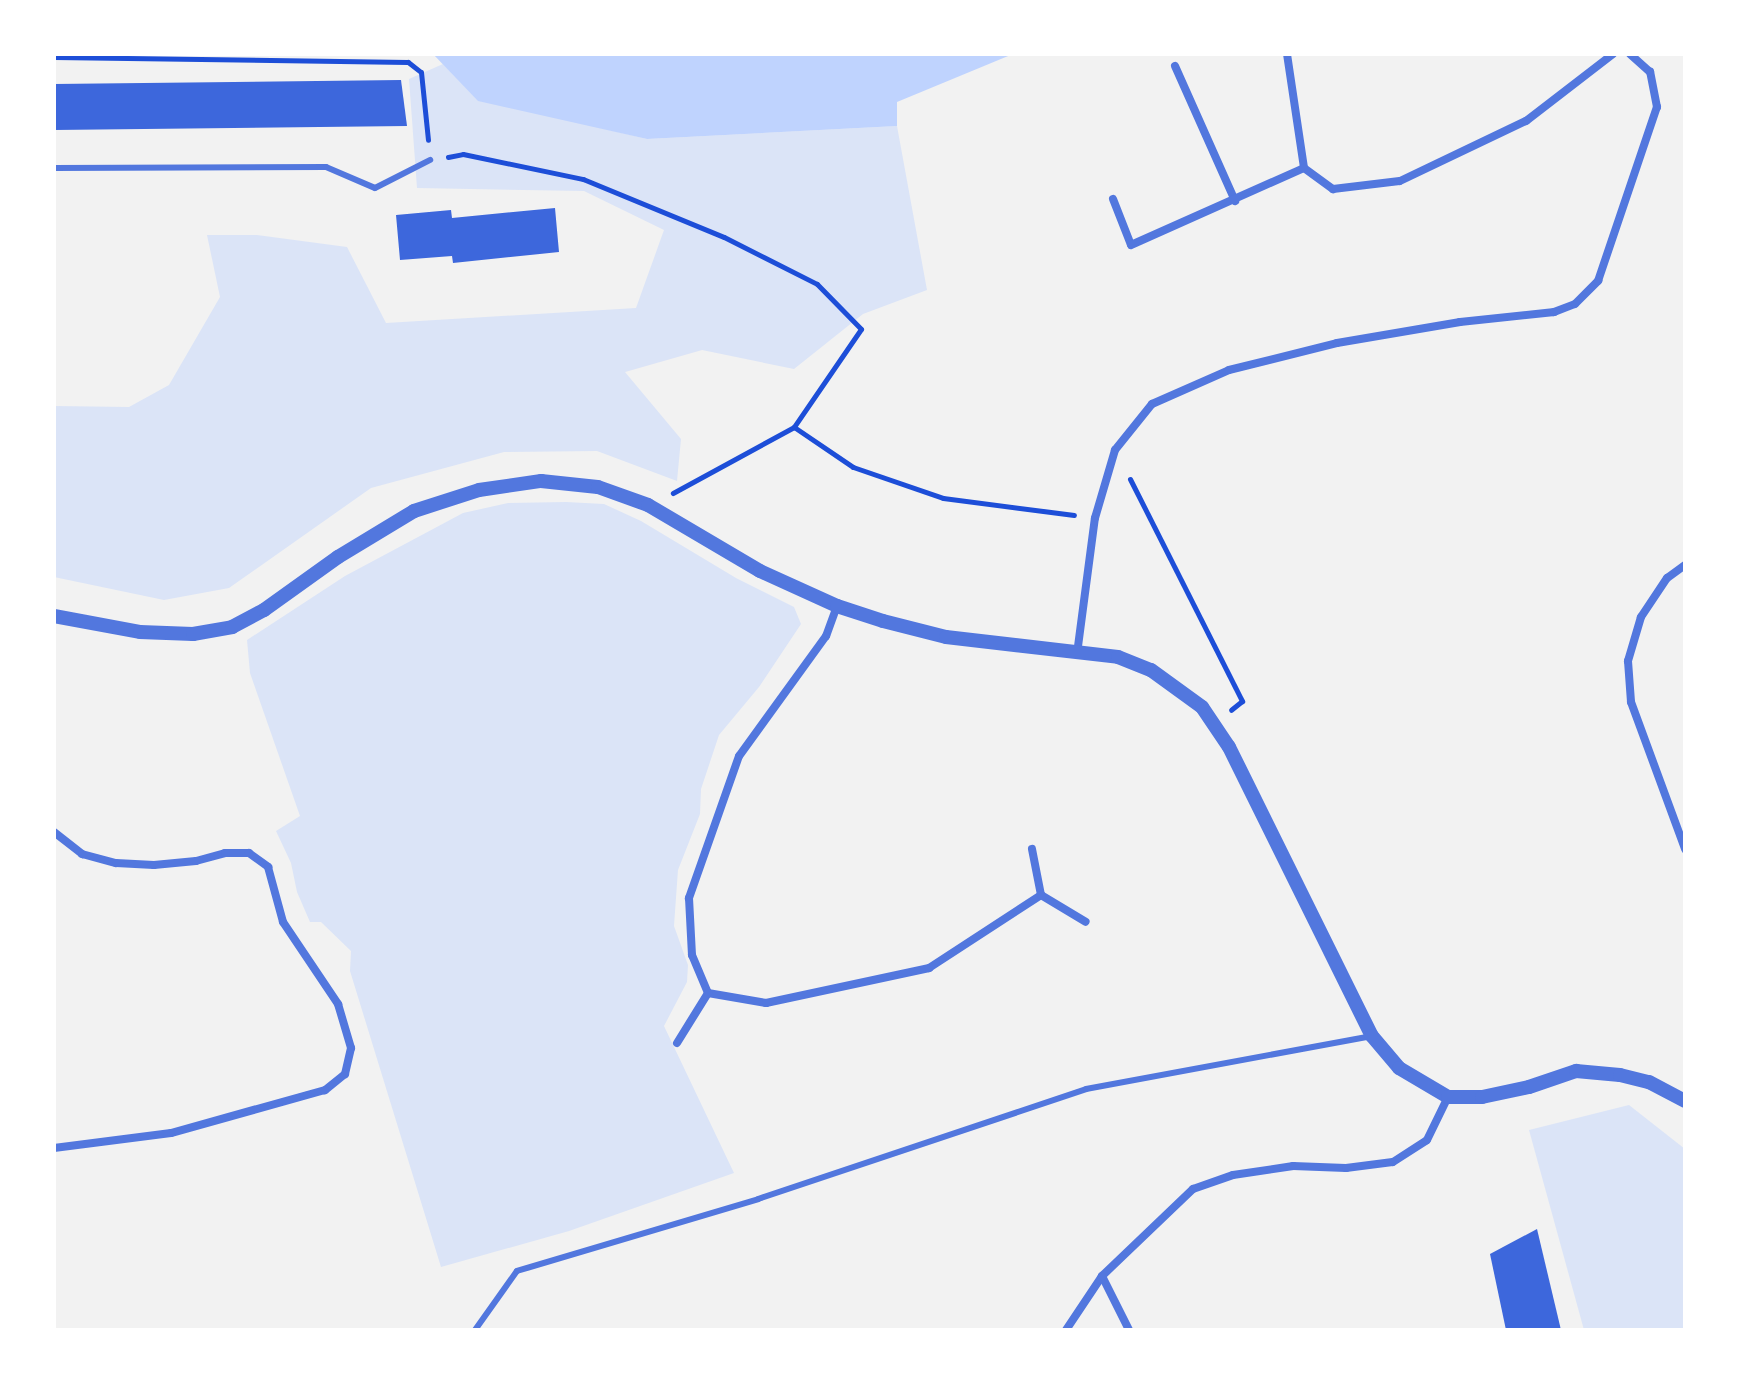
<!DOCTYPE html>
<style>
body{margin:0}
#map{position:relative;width:1739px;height:1384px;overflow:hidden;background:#f2f2f2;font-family:"Roboto Condensed",sans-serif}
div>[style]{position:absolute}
.green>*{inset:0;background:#dbe4f7}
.water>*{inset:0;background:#bfd3fe}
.building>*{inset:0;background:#3d67dc}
.path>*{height:5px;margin:-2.5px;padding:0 2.5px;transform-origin:2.5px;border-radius:2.5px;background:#1d4ed8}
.service>*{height:6px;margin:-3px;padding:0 3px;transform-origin:3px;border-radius:3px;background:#5277de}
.minor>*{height:8px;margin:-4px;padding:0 4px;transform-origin:4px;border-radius:4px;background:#5277de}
.tertiary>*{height:14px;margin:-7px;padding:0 7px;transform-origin:7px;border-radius:7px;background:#5277de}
span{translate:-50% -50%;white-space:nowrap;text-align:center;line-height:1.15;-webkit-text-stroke:6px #fff;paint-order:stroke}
.frame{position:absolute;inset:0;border:56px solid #fff;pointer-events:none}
</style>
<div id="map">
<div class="green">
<div style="clip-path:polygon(443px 64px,476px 98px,647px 139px,897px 126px,927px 290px,863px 314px,794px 369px,702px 350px,625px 372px,681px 439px,677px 481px,597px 451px,504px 452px,371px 488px,229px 588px,164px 600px,54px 577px,54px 406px,129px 407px,169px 385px,220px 297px,207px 235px,257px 235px,347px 247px,386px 323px,636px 308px,664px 230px,584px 191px,417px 188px,409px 79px)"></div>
<div style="clip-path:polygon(566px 502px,604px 504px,641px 521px,736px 578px,794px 607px,801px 624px,759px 687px,719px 735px,701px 789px,700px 814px,678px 870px,674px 926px,688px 965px,687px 982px,664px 1026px,734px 1173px,569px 1231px,441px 1267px,350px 971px,351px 951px,321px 922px,310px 922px,297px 892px,291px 863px,276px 831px,300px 816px,250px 673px,247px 640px,345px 576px,463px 513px,508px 503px)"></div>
<div style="clip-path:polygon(1629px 1105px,1685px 1149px,1685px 1330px,1584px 1330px,1529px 1130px)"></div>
</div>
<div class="water">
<div style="clip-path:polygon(433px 54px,1013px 54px,897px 102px,897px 126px,647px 139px,478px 101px)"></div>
</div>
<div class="building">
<div style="clip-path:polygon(401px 80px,407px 126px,54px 130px,54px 84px)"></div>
<div style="clip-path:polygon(555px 208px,559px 252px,453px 263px,452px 256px,400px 260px,396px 215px,451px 210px,452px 218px)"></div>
<div style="clip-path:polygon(1537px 1229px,1561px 1330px,1506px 1330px,1490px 1254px)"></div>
</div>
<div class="path">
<div style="left:54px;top:57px;width:354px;rotate:0.8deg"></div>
<div style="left:408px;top:62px;width:16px;rotate:38deg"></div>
<div style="left:421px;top:72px;width:68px;rotate:84.1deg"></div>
<div style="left:448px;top:157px;width:15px;rotate:-11deg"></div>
<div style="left:463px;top:154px;width:123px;rotate:11.8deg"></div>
<div style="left:583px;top:179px;width:152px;rotate:22.4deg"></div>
<div style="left:724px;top:237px;width:104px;rotate:26.8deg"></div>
<div style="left:817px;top:284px;width:63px;rotate:45.6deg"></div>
<div style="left:861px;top:329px;width:119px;rotate:124.4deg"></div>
<div style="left:794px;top:427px;width:138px;rotate:151.4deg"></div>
<div style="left:794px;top:427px;width:71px;rotate:34.1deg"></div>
<div style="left:853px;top:467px;width:95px;rotate:19deg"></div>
<div style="left:943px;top:498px;width:132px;rotate:7.4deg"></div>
<div style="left:1130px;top:479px;width:249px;rotate:63.2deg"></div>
<div style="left:1242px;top:701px;width:14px;rotate:141deg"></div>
</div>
<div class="service">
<div style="left:54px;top:168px;width:272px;rotate:-0.2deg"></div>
<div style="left:326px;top:167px;width:53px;rotate:23.2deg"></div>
<div style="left:375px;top:188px;width:62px;rotate:-27deg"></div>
<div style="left:475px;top:1330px;width:72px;rotate:-54.6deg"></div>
<div style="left:517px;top:1271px;width:252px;rotate:-16.6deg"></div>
<div style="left:758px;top:1199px;width:346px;rotate:-18.5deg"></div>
<div style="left:1086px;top:1089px;width:291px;rotate:-10.5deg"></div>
</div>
<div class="minor">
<div style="left:1287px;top:54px;width:115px;rotate:81.5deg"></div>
<div style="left:1175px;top:66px;width:148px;rotate:66deg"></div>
<div style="left:1113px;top:199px;width:49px;rotate:68.6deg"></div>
<div style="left:1131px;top:245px;width:189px;rotate:-24deg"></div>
<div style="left:1304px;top:168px;width:36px;rotate:36deg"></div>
<div style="left:1333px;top:189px;width:67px;rotate:-6.8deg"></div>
<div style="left:1400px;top:181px;width:140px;rotate:-25.5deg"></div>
<div style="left:1526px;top:121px;width:110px;rotate:-37.6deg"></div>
<div style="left:1685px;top:565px;width:22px;rotate:144deg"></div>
<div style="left:1667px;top:578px;width:47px;rotate:123.7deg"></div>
<div style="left:1641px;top:617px;width:46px;rotate:106.5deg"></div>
<div style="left:1628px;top:661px;width:41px;rotate:85.8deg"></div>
<div style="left:1631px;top:702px;width:157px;rotate:69.8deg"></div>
<div style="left:837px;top:606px;width:32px;rotate:110deg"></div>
<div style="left:826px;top:636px;width:148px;rotate:125.9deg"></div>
<div style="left:739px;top:756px;width:151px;rotate:109.4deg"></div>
<div style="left:689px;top:898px;width:57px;rotate:87deg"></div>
<div style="left:692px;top:955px;width:41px;rotate:67.2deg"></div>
<div style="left:708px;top:993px;width:59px;rotate:9.8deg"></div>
<div style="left:766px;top:1003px;width:167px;rotate:-12.1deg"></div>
<div style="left:929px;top:968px;width:134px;rotate:-33.1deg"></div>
<div style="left:1041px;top:895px;width:47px;rotate:-101.1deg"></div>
<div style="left:1077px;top:654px;width:137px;rotate:-82.5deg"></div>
<div style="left:1095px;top:518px;width:71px;rotate:-73.6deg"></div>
<div style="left:1115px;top:450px;width:59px;rotate:-51.2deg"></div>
<div style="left:1152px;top:404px;width:84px;rotate:-23.8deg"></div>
<div style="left:1229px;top:370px;width:111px;rotate:-14deg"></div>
<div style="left:1337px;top:343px;width:125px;rotate:-9.7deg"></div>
<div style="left:1460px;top:322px;width:95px;rotate:-6.1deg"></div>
<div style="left:1554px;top:312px;width:22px;rotate:-21deg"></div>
<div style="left:1575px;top:304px;width:33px;rotate:-45deg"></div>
<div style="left:1598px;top:281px;width:184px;rotate:-71.3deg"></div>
<div style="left:1657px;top:107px;width:36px;rotate:-101deg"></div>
<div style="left:1650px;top:72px;width:27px;rotate:-138deg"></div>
<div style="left:54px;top:832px;width:36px;rotate:38deg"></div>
<div style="left:82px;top:854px;width:35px;rotate:15deg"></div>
<div style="left:116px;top:863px;width:38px;rotate:3deg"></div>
<div style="left:154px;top:865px;width:42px;rotate:-5.4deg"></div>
<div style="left:196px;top:861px;width:30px;rotate:-15deg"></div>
<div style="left:225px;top:853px;width:24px"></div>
<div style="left:249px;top:853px;width:24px;rotate:36deg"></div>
<div style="left:268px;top:867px;width:57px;rotate:74.7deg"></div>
<div style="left:283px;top:922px;width:99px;rotate:56.1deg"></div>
<div style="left:338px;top:1004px;width:46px;rotate:73.5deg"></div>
<div style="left:351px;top:1048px;width:27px;rotate:103deg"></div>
<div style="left:345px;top:1074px;width:26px;rotate:141deg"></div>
<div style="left:325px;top:1090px;width:160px;rotate:164.4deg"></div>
<div style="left:171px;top:1133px;width:118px;rotate:172.7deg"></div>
<div style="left:1041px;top:895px;width:52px;rotate:31deg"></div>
<div style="left:677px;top:1043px;width:59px;rotate:-58.2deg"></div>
<div style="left:1102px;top:1276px;width:60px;rotate:63.4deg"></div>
<div style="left:1066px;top:1330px;width:65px;rotate:-56.3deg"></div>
<div style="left:1102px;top:1276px;width:126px;rotate:-43.7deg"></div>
<div style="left:1193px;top:1189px;width:42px;rotate:-19.3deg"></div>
<div style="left:1233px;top:1175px;width:61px;rotate:-8.5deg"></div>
<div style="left:1293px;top:1166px;width:53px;rotate:2.2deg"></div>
<div style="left:1346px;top:1168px;width:47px;rotate:-7.3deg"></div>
<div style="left:1393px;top:1162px;width:40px;rotate:-32.9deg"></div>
<div style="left:1427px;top:1140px;width:48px;rotate:-64deg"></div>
</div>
<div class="tertiary">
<div style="left:54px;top:616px;width:87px;rotate:10.5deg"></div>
<div style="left:140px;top:632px;width:53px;rotate:2.2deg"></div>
<div style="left:193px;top:634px;width:40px;rotate:-10deg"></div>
<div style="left:232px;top:627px;width:36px;rotate:-28deg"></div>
<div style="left:264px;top:610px;width:91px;rotate:-35.6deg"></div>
<div style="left:338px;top:557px;width:89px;rotate:-31.2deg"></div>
<div style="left:414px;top:511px;width:68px;rotate:-17.9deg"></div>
<div style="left:479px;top:490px;width:63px;rotate:-8.3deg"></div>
<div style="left:541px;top:481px;width:57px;rotate:6deg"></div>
<div style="left:598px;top:487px;width:53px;rotate:19.8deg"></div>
<div style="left:648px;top:505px;width:130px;rotate:30.5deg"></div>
<div style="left:760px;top:571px;width:85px;rotate:24.4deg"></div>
<div style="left:837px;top:606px;width:48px;rotate:18.1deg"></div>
<div style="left:883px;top:621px;width:65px;rotate:14.3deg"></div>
<div style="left:946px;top:637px;width:173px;rotate:6.6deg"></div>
<div style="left:1118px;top:657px;width:35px;rotate:22deg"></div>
<div style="left:1151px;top:670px;width:63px;rotate:36deg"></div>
<div style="left:1202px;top:707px;width:48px;rotate:56deg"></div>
<div style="left:1229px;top:747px;width:322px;rotate:63.7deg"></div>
<div style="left:1372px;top:1036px;width:42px;rotate:49.8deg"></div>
<div style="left:1399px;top:1068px;width:57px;rotate:30.6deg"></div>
<div style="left:1448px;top:1097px;width:34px"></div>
<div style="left:1482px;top:1097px;width:48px;rotate:-12deg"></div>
<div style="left:1529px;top:1087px;width:50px;rotate:-18.8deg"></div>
<div style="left:1576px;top:1071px;width:44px;rotate:5.2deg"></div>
<div style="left:1620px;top:1075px;width:30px;rotate:14deg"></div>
<div style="left:1649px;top:1082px;width:41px;rotate:27.8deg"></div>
</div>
<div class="frame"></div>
</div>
